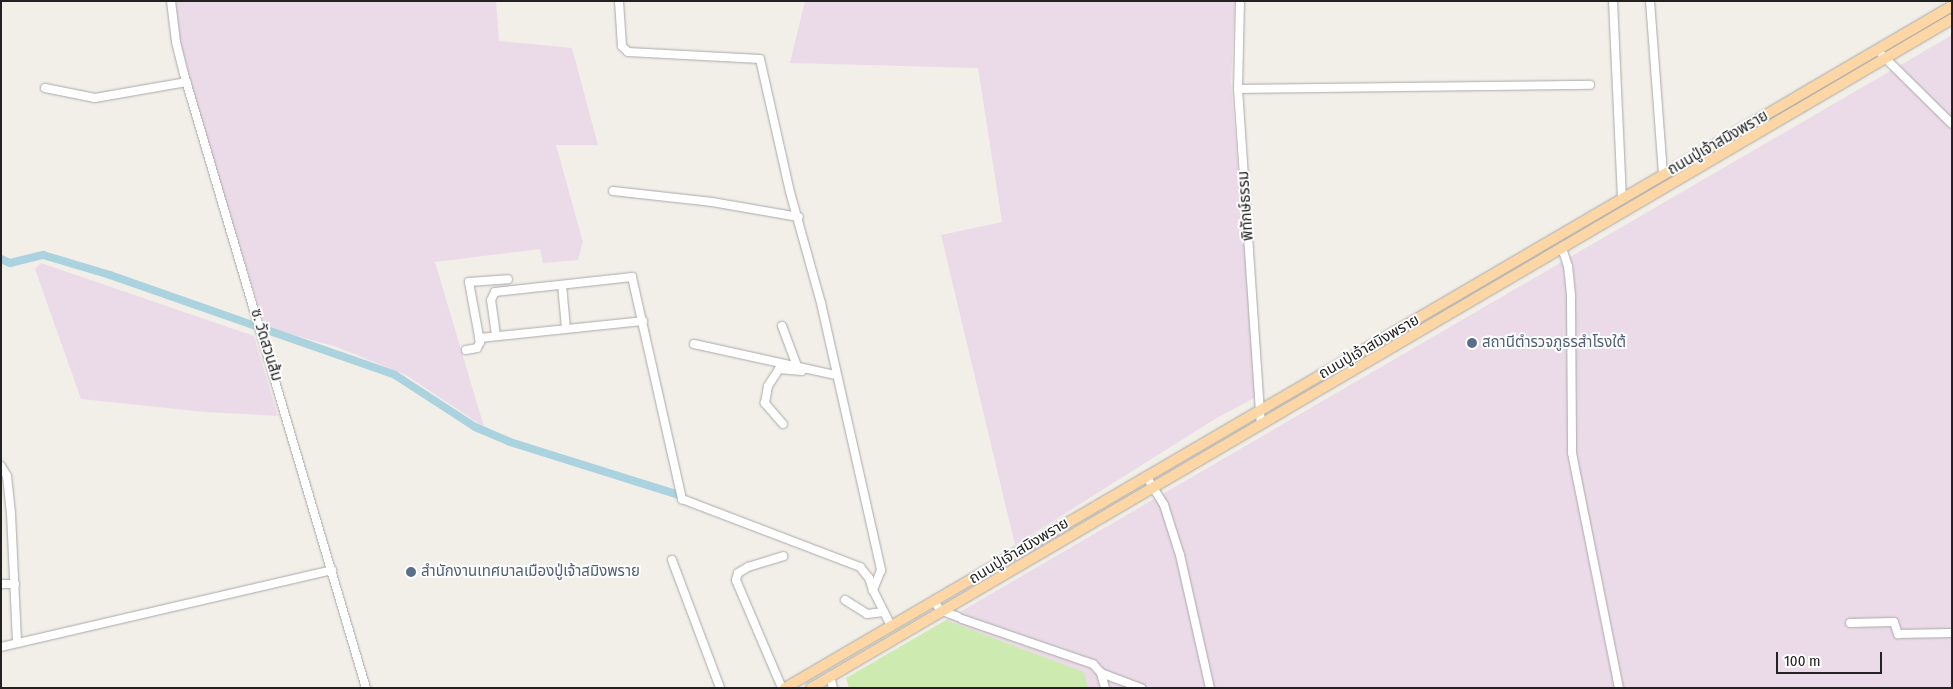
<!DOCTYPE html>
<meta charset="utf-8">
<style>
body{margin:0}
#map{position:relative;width:1953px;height:689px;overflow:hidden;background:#f2efe9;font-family:"Fira Sans Condensed","Noto Sans Thai",sans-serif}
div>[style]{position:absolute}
.industrial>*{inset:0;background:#ebdbe8}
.grass>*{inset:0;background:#cdebb0}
.canal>*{height:8px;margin:-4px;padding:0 4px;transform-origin:4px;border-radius:4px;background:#aad3df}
.roads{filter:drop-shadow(0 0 1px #a9a9a9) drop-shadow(0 0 1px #a9a9a9)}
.minor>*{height:8px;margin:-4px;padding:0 4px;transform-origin:4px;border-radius:4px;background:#fff}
.major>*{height:10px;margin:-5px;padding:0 5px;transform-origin:5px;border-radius:5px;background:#fcd6a4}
.dots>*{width:14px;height:14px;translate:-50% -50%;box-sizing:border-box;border:2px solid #fff;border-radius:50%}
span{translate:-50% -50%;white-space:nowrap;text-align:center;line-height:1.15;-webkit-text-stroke:4px #fff;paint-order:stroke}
.street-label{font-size:15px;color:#222}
.service-label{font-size:15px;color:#4e5e75}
.left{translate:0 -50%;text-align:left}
.frame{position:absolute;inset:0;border:2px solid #222;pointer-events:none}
.scale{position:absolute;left:1776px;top:652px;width:106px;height:22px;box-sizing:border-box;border:2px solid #222;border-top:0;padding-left:6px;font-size:15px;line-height:18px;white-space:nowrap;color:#222;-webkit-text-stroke:4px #fff;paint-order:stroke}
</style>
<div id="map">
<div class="industrial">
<div style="clip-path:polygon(176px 1px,496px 1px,499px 41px,572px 48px,598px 145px,556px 145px,583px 242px,578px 260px,543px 263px,540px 249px,435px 262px,484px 427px,406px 375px,337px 347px,265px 327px,180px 53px)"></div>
<div style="clip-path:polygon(805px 1px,1235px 1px,1231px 82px,1256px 397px,1215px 419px,1015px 545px,941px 235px,1002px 222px,978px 68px,790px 63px)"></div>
<div style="clip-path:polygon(1952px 35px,1952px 688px,1088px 688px,1083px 672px,946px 620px)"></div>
<div style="clip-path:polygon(41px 263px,254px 336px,278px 416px,205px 412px,81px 399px,35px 269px)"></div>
</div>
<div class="grass">
<div style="clip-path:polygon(946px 620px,1084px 672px,1088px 688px,849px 688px,846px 678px)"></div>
</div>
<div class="canal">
<div style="left:1px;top:259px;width:10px;rotate:24deg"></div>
<div style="left:10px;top:263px;width:34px;rotate:-14deg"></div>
<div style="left:43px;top:255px;width:70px;rotate:16.6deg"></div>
<div style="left:110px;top:275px;width:302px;rotate:19.3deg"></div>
<div style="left:395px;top:375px;width:95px;rotate:33deg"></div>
<div style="left:475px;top:427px;width:38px;rotate:23deg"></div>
<div style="left:510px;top:442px;width:180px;rotate:17.4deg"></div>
</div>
<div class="roads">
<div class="minor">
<div style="left:171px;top:1px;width:41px;rotate:83deg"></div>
<div style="left:176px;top:42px;width:33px;rotate:76deg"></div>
<div style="left:184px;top:74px;width:640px;rotate:73.49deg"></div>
<div style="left:619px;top:1px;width:45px;rotate:86.2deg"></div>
<div style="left:622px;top:46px;width:8px;rotate:45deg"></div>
<div style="left:628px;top:52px;width:132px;rotate:3deg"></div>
<div style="left:760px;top:59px;width:136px;rotate:77.3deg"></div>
<div style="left:790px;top:192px;width:115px;rotate:74.4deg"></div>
<div style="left:821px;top:303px;width:274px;rotate:77.3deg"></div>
<div style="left:881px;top:570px;width:22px;rotate:112deg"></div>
<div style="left:873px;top:590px;width:40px;rotate:63.4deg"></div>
<div style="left:1240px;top:1px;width:88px;rotate:91.3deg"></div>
<div style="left:1238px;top:89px;width:335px;rotate:86.1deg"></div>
<div style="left:1613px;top:1px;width:198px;rotate:87.4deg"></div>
<div style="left:1650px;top:1px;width:174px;rotate:85.7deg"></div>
<div style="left:1882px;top:55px;width:98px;rotate:44.6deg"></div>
<div style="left:45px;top:88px;width:51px;rotate:11.3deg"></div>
<div style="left:95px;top:98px;width:93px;rotate:-9.9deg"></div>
<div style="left:1238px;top:89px;width:352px;rotate:-0.7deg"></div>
<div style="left:613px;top:191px;width:100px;rotate:6.3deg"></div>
<div style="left:712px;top:202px;width:88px;rotate:9.8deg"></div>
<div style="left:1562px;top:248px;width:19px;rotate:72deg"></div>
<div style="left:1568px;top:266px;width:31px;rotate:84deg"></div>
<div style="left:1571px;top:297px;width:156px;rotate:89.6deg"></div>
<div style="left:1572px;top:453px;width:240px;rotate:78.7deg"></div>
<div style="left:562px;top:285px;width:43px;rotate:84.7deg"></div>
<div style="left:782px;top:326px;width:43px;rotate:69.4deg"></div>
<div style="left:496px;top:335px;width:35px;rotate:-98deg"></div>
<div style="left:491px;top:300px;width:9px;rotate:-63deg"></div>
<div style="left:495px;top:292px;width:138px;rotate:-6.2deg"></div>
<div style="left:632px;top:277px;width:228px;rotate:77.3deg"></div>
<div style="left:682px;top:499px;width:191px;rotate:20.9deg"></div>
<div style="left:860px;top:567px;width:14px;rotate:51deg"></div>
<div style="left:869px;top:578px;width:13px;rotate:72deg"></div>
<div style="left:479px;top:338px;width:165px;rotate:-5.9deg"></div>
<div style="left:694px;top:344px;width:144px;rotate:12.4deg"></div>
<div style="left:466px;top:350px;width:11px;rotate:-10deg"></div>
<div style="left:477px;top:348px;width:7px;rotate:-63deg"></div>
<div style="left:480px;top:342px;width:61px;rotate:-100.4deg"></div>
<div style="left:469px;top:282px;width:39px;rotate:-4deg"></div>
<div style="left:783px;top:424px;width:28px;rotate:-131deg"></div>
<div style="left:765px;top:403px;width:17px;rotate:-80deg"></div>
<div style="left:768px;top:386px;width:20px;rotate:-57deg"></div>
<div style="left:779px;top:369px;width:23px;rotate:5deg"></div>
<div style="left:1px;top:466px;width:12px;rotate:59deg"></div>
<div style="left:7px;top:476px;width:38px;rotate:84deg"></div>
<div style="left:11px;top:514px;width:127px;rotate:87.3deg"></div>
<div style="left:1146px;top:476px;width:34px;rotate:58deg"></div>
<div style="left:1164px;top:505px;width:52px;rotate:72.3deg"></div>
<div style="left:1180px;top:555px;width:136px;rotate:77.3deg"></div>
<div style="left:672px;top:560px;width:137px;rotate:69.4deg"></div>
<div style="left:1px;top:584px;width:14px"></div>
<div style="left:845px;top:600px;width:26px;rotate:32deg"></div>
<div style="left:867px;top:614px;width:17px;rotate:-7deg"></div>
<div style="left:934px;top:601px;width:11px;rotate:56deg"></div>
<div style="left:940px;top:610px;width:19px;rotate:21deg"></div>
<div style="left:962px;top:619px;width:139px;rotate:19deg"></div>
<div style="left:1093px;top:664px;width:12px;rotate:48deg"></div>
<div style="left:1101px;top:673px;width:16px;rotate:75deg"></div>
<div style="left:1850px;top:623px;width:44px;rotate:-1.3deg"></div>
<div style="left:1894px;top:622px;width:13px;rotate:72deg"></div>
<div style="left:1898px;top:634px;width:54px;rotate:-1.1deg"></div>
<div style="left:1px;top:647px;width:340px;rotate:-13.1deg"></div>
<div style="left:1101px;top:673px;width:43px;rotate:20.6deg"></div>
<div style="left:830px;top:676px;width:12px;rotate:76deg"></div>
<div style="left:782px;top:688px;width:117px;rotate:-113.1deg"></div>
<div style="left:736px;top:580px;width:7px;rotate:-74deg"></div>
<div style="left:738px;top:573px;width:12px;rotate:-31deg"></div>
<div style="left:748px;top:567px;width:37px;rotate:-17deg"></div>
</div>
<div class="major">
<div style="left:785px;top:688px;width:1352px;rotate:-30.3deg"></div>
<div style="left:811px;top:688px;width:1323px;rotate:-30.38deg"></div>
</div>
</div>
<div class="dots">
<div style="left:1472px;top:343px;background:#5c6f8a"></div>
<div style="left:411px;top:572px;background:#5c6f8a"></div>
</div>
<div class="street-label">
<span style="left:1718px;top:143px;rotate:-30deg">ถนนปู่เจ้าสมิงพราย</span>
<span style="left:1246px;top:206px;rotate:-94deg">พิทักษ์ธรรม</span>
<span style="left:266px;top:345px;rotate:73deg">ซ. วัดสวนส้ม</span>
<span style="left:1369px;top:347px;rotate:-30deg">ถนนปู่เจ้าสมิงพราย</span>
<span style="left:1019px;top:551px;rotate:-31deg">ถนนปู่เจ้าสมิงพราย</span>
</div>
<div class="service-label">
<span class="left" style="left:1482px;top:343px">สถานีตำรวจภูธรสำโรงใต้</span>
<span class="left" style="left:421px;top:572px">สำนักงานเทศบาลเมืองปู่เจ้าสมิงพราย</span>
</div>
<div class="frame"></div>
<div class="scale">100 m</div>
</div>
